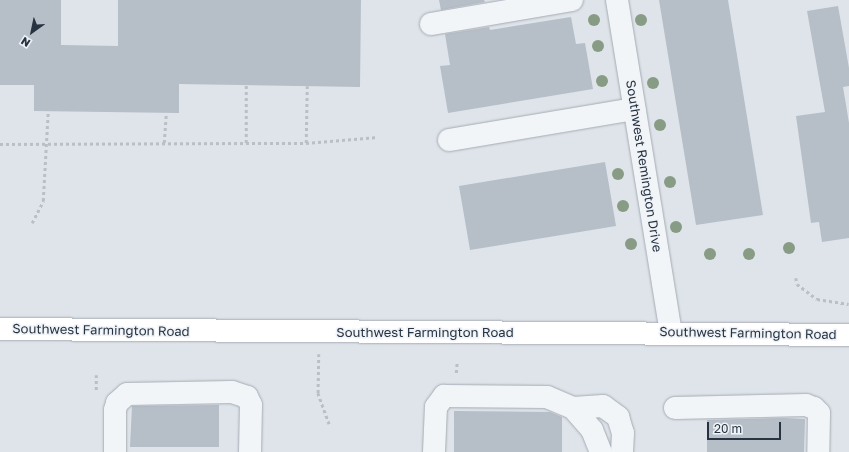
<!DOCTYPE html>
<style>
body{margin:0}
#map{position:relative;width:849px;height:452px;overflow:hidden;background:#dfe4ea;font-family:"Golos Text",sans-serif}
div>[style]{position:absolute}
.building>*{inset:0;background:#b6bec7}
.path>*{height:2.5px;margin-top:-1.25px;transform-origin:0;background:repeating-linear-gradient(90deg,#b9bfc5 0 3px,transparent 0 6px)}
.roads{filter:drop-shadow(0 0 1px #a4abb4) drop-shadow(0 0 1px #a4abb4)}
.minor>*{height:22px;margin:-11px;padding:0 11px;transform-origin:11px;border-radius:11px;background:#f2f5f8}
.major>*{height:22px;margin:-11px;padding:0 11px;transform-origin:11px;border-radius:11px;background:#fff}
.trees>*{width:12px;height:12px;margin:-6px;border-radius:50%;background:#879b85}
span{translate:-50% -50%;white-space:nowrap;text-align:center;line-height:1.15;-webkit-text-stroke:3px #eff3f7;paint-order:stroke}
.street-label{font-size:13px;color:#273342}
.north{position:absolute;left:12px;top:12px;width:40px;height:40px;-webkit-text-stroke:3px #eff3f7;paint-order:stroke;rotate:213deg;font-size:11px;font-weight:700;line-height:16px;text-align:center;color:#273342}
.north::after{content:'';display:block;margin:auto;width:14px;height:18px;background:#273342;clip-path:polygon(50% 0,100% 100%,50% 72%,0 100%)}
.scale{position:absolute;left:707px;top:422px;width:74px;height:18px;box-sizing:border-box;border:2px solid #273342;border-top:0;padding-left:5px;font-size:12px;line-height:14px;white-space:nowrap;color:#273342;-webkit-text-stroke:3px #eff3f7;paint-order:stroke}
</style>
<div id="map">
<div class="building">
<div style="clip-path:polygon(0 0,61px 0,61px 45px,118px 46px,118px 0,361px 0,360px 87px,179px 84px,179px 113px,34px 111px,34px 85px,0 85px)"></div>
<div style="clip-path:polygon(439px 0,484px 0,485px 2px,441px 10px)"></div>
<div style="clip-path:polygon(659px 0,728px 0,763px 215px,696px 225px)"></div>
<div style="clip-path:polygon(838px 6px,849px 68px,849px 86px,843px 87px,849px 123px,849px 238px,822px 242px,819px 222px,811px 223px,796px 116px,825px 112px,807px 11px)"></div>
<div style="clip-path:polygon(571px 17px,576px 44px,585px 43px,593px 89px,448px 113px,440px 66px,450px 65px,445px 34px,489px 27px,490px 30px)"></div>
<div style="clip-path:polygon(605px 162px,616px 226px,470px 250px,459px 186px)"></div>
<div style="clip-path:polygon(219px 405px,219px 447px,130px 447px,132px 406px)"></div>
<div style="clip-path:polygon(454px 411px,550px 412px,562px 417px,562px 452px,454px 452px)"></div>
<div style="clip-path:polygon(784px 418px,805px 419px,804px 452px,707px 452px,707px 420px)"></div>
</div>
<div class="path">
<div style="left:164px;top:143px;width:30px;rotate:-86deg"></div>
<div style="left:246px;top:143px;width:58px;rotate:-90deg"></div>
<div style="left:306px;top:143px;width:57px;rotate:-89deg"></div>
<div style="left:0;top:144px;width:306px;rotate:-0.2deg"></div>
<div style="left:306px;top:143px;width:72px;rotate:-4.8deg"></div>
<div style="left:32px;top:223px;width:25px;rotate:-63deg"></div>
<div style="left:43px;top:201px;width:90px;rotate:-86.8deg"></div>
<div style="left:796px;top:278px;width:6px;rotate:81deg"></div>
<div style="left:797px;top:284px;width:25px;rotate:37deg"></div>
<div style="left:817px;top:299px;width:32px;rotate:9deg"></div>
<div style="left:319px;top:354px;width:39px;rotate:91deg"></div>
<div style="left:318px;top:393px;width:33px;rotate:70deg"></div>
<div style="left:456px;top:373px;width:11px;rotate:-85deg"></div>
<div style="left:96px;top:390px;width:15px;rotate:-90deg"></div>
</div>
<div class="roads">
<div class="minor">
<div style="left:617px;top:0;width:336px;rotate:80.8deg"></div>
<div style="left:431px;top:24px;width:143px;rotate:-9.7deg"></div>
<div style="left:449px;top:140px;width:188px;rotate:-9.5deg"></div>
<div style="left:573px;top:408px;width:29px;rotate:49deg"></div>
<div style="left:592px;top:430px;width:24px;rotate:68deg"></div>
<div style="left:675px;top:408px;width:131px;rotate:-1.3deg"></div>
<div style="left:806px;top:405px;width:9px;rotate:21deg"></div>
<div style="left:814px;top:408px;width:7px;rotate:45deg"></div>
<div style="left:819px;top:413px;width:39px;rotate:91deg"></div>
<div style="left:115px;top:452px;width:42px;rotate:-90deg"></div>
<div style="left:115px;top:410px;width:7px;rotate:-74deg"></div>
<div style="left:117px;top:403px;width:13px;rotate:-42deg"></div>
<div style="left:127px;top:394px;width:105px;rotate:-1.1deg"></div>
<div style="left:232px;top:392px;width:16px;rotate:18deg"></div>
<div style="left:247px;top:397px;width:9px;rotate:63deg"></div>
<div style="left:251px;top:405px;width:47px;rotate:91.2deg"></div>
<div style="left:434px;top:452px;width:45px;rotate:-87.5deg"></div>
<div style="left:436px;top:407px;width:14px;rotate:-54deg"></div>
<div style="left:444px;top:396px;width:103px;rotate:0.6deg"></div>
<div style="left:547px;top:397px;width:28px;rotate:23deg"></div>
<div style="left:573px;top:408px;width:30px;rotate:-4deg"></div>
<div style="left:603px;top:406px;width:19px;rotate:36deg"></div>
<div style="left:618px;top:417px;width:17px;rotate:73deg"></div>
<div style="left:623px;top:433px;width:19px;rotate:93deg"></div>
</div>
<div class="major">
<div style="left:0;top:329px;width:849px;rotate:0.4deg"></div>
</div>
</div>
<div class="trees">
<div style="left:594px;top:20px"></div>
<div style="left:641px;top:20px"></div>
<div style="left:598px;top:46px"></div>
<div style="left:602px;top:81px"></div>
<div style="left:653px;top:83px"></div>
<div style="left:660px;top:125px"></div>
<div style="left:618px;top:174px"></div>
<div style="left:670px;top:182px"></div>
<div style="left:623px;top:206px"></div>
<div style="left:676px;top:227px"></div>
<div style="left:631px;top:244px"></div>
<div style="left:789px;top:248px"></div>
<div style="left:710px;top:254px"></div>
<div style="left:749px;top:254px"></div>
</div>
<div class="street-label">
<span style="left:644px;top:166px;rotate:81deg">Southwest Remington Drive</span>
<span style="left:101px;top:330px;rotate:1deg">Southwest Farmington Road</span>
<span style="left:425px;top:332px">Southwest Farmington Road</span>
<span style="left:748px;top:333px;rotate:1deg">Southwest Farmington Road</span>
</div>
<div class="north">N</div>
<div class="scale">20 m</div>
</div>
